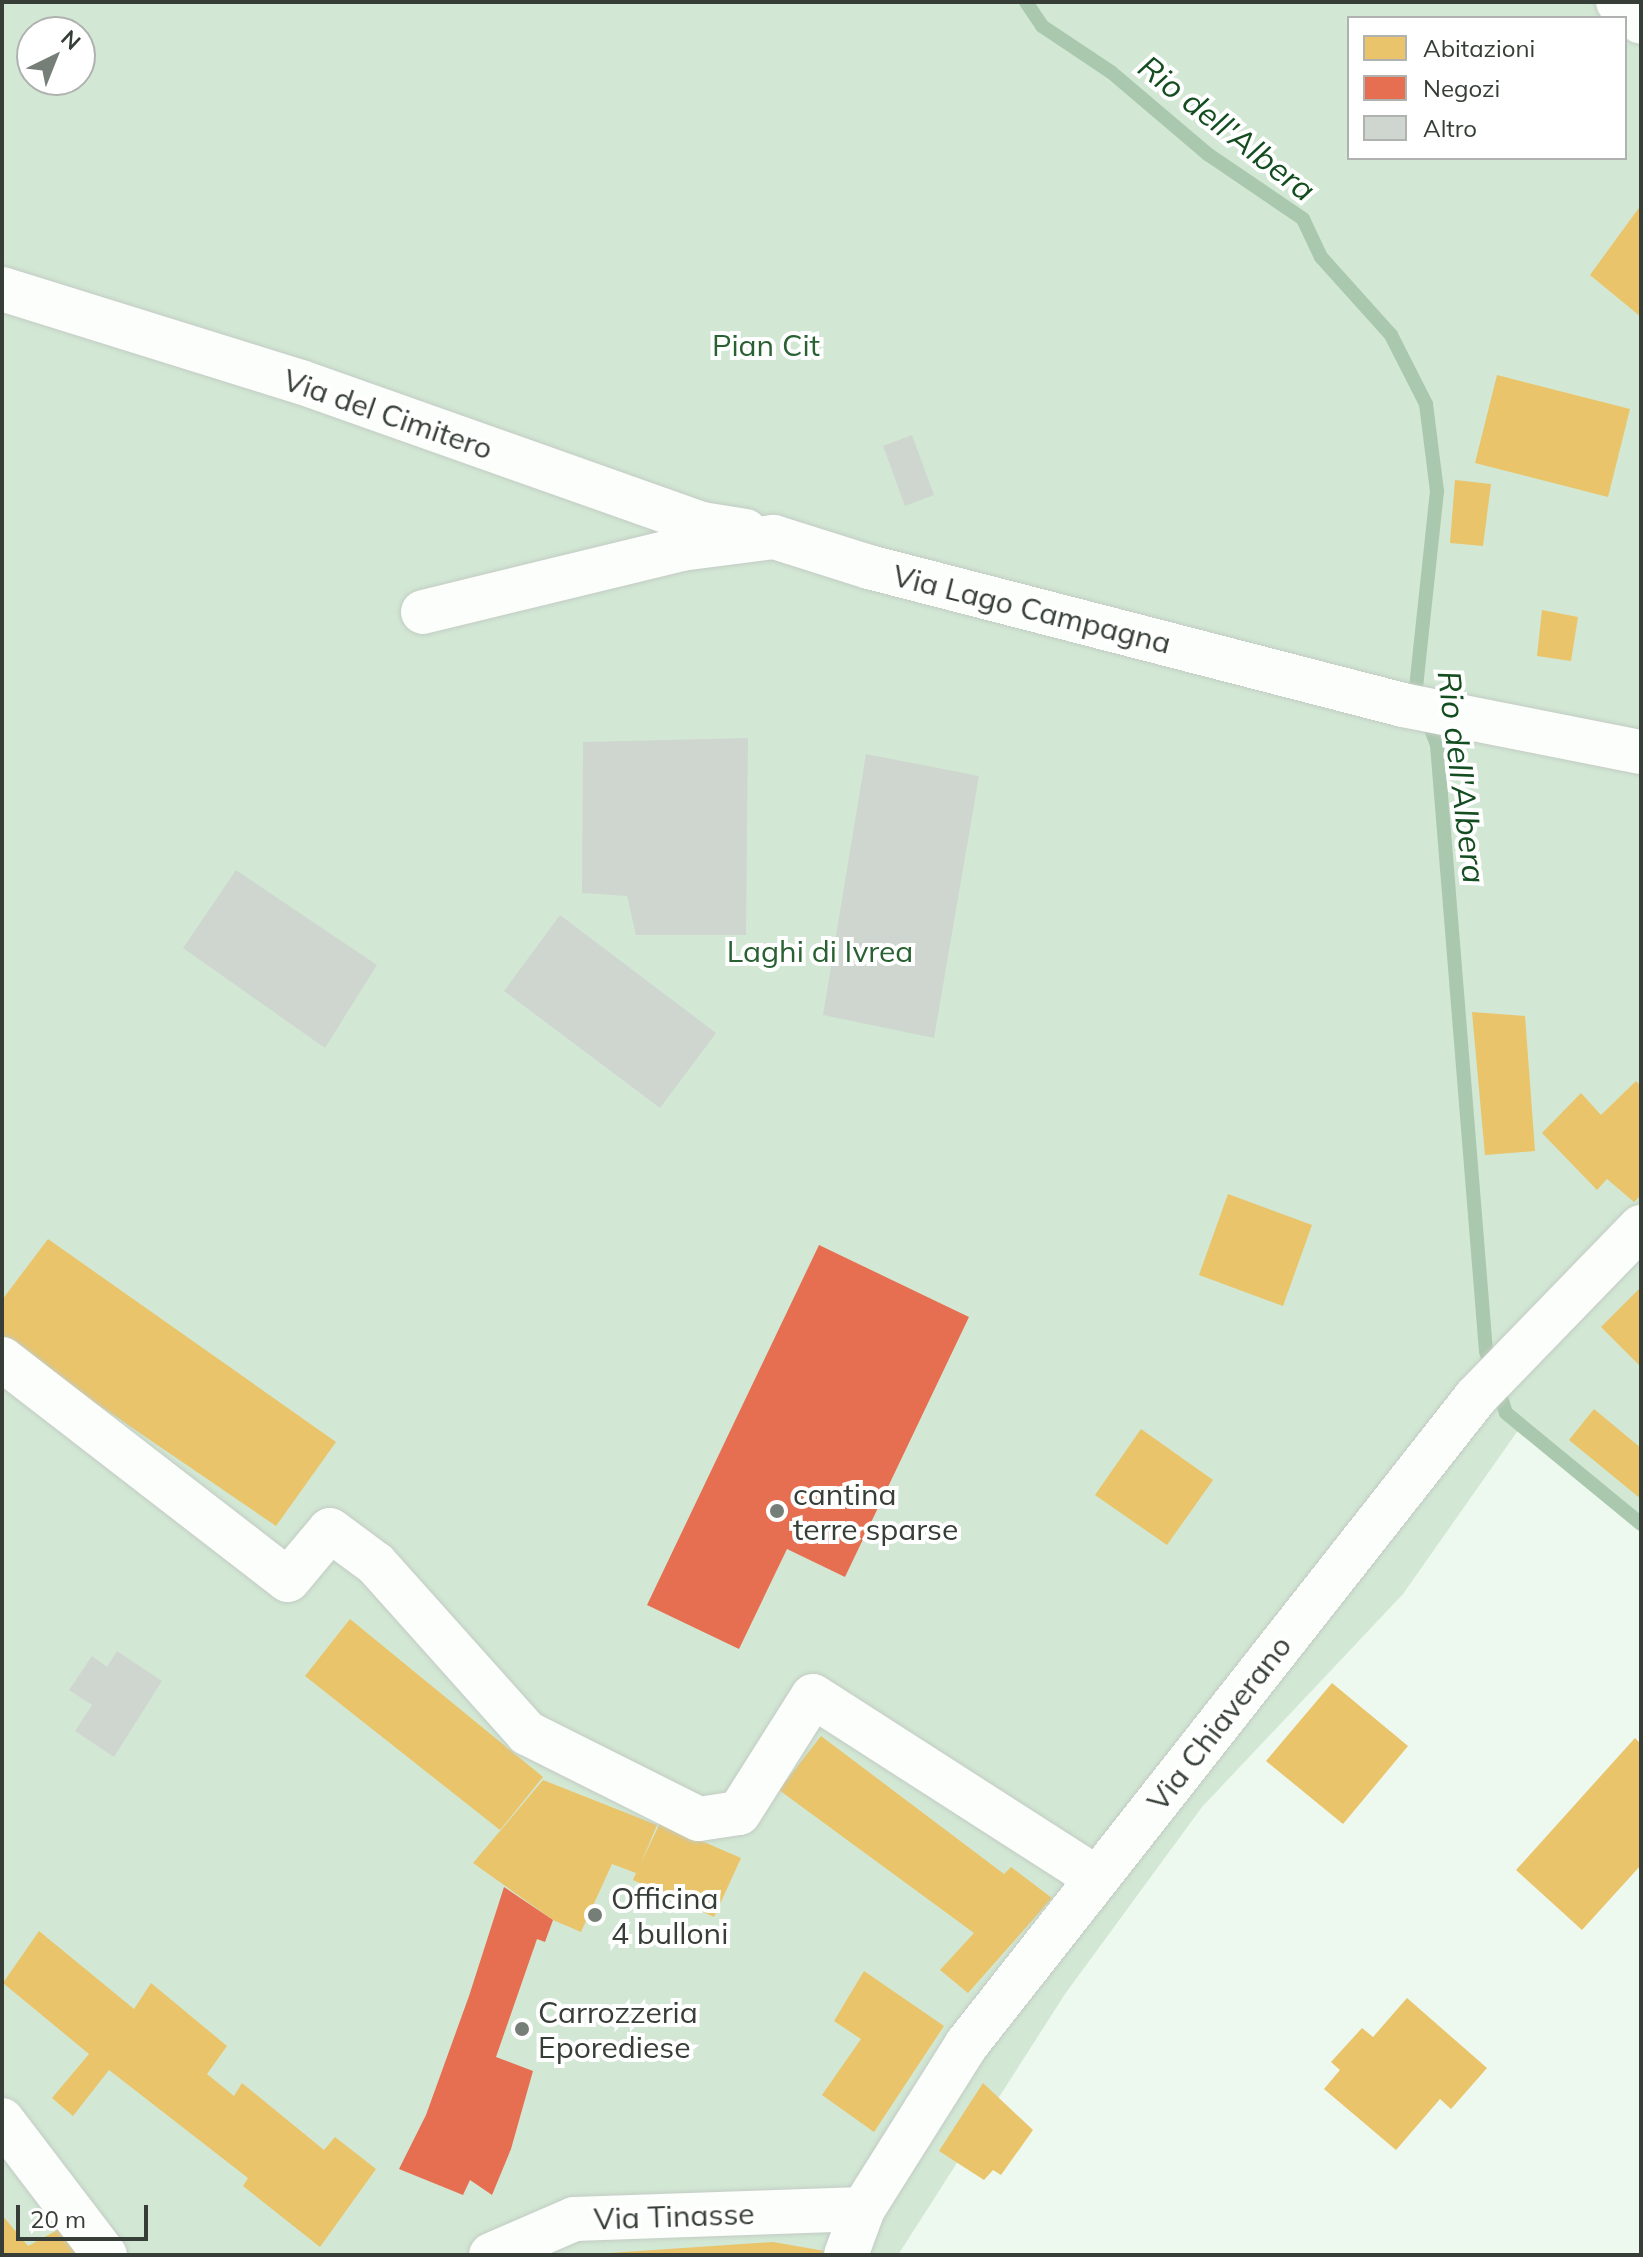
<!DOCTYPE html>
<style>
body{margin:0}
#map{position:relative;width:1643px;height:2257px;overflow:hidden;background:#edf8ee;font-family:Mulish,sans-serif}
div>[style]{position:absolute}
.green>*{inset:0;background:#d2e8d4}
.homes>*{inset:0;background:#e9c46a}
.shops>*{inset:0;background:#e76f51}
.stream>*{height:14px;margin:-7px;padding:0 7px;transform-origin:7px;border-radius:7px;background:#aac8ad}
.building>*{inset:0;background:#ced6cf}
.roads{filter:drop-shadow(0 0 2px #c3cbc4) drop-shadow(0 0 2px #c3cbc4)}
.minor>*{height:44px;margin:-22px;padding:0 22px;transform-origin:22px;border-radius:22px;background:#fcfefc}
.dots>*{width:22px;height:22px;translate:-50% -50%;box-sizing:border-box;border:4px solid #fff;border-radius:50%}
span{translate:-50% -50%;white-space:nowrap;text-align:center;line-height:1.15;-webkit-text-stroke:8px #fff;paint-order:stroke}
.park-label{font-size:30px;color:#2a6133}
.street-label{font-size:30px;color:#363e37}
.poi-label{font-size:30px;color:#363e37}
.left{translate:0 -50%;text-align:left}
.water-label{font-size:32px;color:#134d20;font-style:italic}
.frame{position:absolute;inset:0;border:4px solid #363e37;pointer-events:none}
.legend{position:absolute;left:1347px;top:16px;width:280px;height:144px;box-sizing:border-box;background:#fff;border:2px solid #afb2af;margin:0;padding:10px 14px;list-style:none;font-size:24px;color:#363e37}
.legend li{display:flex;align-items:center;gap:16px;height:40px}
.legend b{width:40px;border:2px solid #afb2af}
.north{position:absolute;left:16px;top:16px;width:80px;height:80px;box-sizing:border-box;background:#fff;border:2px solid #afb2af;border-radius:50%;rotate:43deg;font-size:22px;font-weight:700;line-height:32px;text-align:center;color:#363e37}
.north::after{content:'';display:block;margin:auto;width:28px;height:36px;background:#767f77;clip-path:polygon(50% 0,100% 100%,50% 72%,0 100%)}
.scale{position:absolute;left:16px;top:2205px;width:132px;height:36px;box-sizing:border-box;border:4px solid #363e37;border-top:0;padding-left:10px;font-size:24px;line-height:28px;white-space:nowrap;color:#363e37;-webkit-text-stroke:6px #fff;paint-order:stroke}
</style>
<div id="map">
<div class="green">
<div style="clip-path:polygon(evenodd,2px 2px,1641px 2px,1641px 1527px,1519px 1429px,1403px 1594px,1202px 1807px,1065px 1994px,898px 2255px,2px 2255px,2px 2px,1349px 18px,1625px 18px,1625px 158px,1349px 158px,1349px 18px,2px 2px,32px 32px,80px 32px,80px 80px,32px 80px,32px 32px)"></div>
</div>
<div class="homes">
<div style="clip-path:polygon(1641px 205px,1641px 317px,1590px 275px)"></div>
<div style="clip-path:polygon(1497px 375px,1630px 409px,1608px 497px,1475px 463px)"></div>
<div style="clip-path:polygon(1455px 480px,1491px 484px,1483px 546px,1450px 543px)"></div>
<div style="clip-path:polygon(1542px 610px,1578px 617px,1571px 661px,1537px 656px)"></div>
<div style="clip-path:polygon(1472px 1012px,1525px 1016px,1535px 1151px,1485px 1155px)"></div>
<div style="clip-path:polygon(1636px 1081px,1641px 1086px,1641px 1195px,1634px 1202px,1607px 1179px,1597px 1190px,1542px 1133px,1581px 1093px,1601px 1115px)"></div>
<div style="clip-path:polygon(1228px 1194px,1312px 1225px,1283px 1306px,1199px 1275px)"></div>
<div style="clip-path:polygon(48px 1239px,336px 1442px,276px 1526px,2px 1339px,2px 1300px)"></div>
<div style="clip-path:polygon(1641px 1287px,1641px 1367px,1601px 1327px)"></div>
<div style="clip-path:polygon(1594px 1409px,1641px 1448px,1641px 1499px,1569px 1440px)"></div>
<div style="clip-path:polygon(1141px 1429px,1213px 1480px,1167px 1545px,1095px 1495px)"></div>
<div style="clip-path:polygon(350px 1619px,543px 1777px,500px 1830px,305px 1676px)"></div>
<div style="clip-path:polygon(1332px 1683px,1408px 1746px,1343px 1824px,1266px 1761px)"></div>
<div style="clip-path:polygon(821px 1736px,1004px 1874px,1011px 1867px,1052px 1898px,968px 1993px,940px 1970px,974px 1933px,779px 1790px)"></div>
<div style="clip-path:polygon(1635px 1738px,1641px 1744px,1641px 1865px,1582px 1930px,1516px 1870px)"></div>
<div style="clip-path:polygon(543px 1780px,657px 1825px,641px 1863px,660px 1823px,741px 1858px,714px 1917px,633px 1880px,636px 1873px,612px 1864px,581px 1932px,553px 1920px,473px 1863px)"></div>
<div style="clip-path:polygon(39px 1931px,134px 2009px,151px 1983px,227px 2046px,207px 2074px,234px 2096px,242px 2083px,324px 2150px,335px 2137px,376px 2169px,320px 2247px,243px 2186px,248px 2178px,109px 2070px,73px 2116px,52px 2098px,89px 2054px,3px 1983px)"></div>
<div style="clip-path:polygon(864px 1971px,944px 2026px,874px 2132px,822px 2095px,861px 2039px,834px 2021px)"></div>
<div style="clip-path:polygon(1407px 1998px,1487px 2068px,1451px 2109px,1440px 2099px,1396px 2150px,1324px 2089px,1340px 2070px,1331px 2062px,1362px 2028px,1373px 2037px)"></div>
<div style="clip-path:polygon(983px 2083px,1033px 2130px,1001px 2175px,993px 2170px,984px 2180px,939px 2151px)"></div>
<div style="clip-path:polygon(2px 2215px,28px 2246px,63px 2227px,85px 2255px,2px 2255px)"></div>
<div style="clip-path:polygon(773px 2242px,825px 2251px,823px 2255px,580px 2255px)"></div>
</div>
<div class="shops">
<div style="clip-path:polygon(819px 1245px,969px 1317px,845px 1577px,787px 1549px,739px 1649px,647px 1605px)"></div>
<div style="clip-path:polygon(504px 1887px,553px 1920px,545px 1942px,537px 1939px,496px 2057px,533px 2071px,511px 2149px,492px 2195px,470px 2180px,463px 2195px,399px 2169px,426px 2115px,469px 1996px)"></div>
</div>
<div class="stream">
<div style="left:1026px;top:2px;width:29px;rotate:56deg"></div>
<div style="left:1042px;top:26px;width:83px;rotate:33.7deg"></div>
<div style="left:1111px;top:72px;width:128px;rotate:40.3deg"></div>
<div style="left:1209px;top:155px;width:114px;rotate:34.2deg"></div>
<div style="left:1303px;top:219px;width:42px;rotate:64.7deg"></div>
<div style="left:1321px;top:257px;width:105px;rotate:48.1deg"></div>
<div style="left:1391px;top:335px;width:77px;rotate:63.1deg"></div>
<div style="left:1426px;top:404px;width:88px;rotate:82.8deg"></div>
<div style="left:1437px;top:491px;width:199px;rotate:96.1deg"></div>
<div style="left:1416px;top:689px;width:60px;rotate:69.4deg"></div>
<div style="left:1437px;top:745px;width:608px;rotate:85.38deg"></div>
<div style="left:1486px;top:1351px;width:65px;rotate:72.1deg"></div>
<div style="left:1506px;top:1413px;width:175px;rotate:39.4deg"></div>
</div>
<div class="building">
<div style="clip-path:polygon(912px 435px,934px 495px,905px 506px,883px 446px)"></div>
<div style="clip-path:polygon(748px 738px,746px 935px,636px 935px,627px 896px,582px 893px,583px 742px)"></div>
<div style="clip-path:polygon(866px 754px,979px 776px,934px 1038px,823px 1015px)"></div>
<div style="clip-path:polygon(236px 870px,377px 965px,325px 1048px,183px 948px)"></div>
<div style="clip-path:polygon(560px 915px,716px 1033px,660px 1108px,504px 991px)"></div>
<div style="clip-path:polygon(117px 1651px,162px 1681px,114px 1757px,75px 1731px,92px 1705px,69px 1690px,92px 1656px,107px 1667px)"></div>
</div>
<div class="roads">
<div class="minor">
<div style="left:1618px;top:2px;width:30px;rotate:41deg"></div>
<div style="left:2px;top:289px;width:313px;rotate:17.3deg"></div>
<div style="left:301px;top:382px;width:425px;rotate:19.5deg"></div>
<div style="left:702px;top:524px;width:44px;rotate:9.2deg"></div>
<div style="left:423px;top:612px;width:266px;rotate:-13.7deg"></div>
<div style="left:681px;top:549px;width:94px;rotate:-7.4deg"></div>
<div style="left:774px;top:537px;width:100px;rotate:17.5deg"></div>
<div style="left:869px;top:567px;width:552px;rotate:14.49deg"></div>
<div style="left:1403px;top:705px;width:243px;rotate:11.2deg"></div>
<div style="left:2px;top:1359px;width:361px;rotate:37.7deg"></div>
<div style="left:288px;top:1580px;width:65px;rotate:-50deg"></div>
<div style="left:330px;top:1530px;width:57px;rotate:36.5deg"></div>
<div style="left:376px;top:1564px;width:227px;rotate:48.2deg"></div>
<div style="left:527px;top:1733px;width:192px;rotate:26.6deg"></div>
<div style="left:699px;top:1819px;width:40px;rotate:-8.5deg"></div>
<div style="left:739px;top:1813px;width:138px;rotate:-57.7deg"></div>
<div style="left:813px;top:1696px;width:337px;rotate:32.7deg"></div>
<div style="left:2px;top:2120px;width:170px;rotate:52.7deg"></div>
<div style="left:491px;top:2255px;width:90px;rotate:-23.4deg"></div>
<div style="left:574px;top:2219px;width:289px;rotate:-2deg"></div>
<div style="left:846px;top:2255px;width:49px;rotate:-69.7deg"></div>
<div style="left:863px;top:2209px;width:195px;rotate:-57.8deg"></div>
<div style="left:967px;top:2044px;width:823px;rotate:-51.81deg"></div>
<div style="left:1476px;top:1397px;width:237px;rotate:-45.9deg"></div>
</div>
</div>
<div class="dots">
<div style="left:777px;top:1511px;background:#767f77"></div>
<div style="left:595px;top:1915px;background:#767f77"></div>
<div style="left:522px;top:2029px;background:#767f77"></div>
</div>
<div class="park-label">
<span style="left:766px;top:345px">Pian Cit</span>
<span style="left:820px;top:951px">Laghi di Ivrea</span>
</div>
<div class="street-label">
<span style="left:388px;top:414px;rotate:19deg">Via del Cimitero</span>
<span style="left:1032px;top:609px;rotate:14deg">Via Lago Campagna</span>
<span style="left:1219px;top:1723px;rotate:-52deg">Via Chiaverano</span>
<span style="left:674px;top:2216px;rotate:-2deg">Via Tinasse</span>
</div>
<div class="poi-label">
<span class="left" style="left:793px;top:1511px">cantina<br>terre sparse</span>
<span class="left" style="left:611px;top:1915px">Officina<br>4 bulloni</span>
<span class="left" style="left:538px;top:2029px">Carrozzeria<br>Eporediese</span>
</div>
<div class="water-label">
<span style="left:1227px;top:128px;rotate:38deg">Rio dell'Albera</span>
<span style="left:1462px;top:777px;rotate:83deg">Rio dell'Albera</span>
</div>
<div class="frame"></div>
<ul class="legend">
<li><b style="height:22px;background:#e9c46a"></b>Abitazioni</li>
<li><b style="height:22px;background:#e76f51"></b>Negozi</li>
<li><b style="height:22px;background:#ced6cf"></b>Altro</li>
</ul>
<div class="north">N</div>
<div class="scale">20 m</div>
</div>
